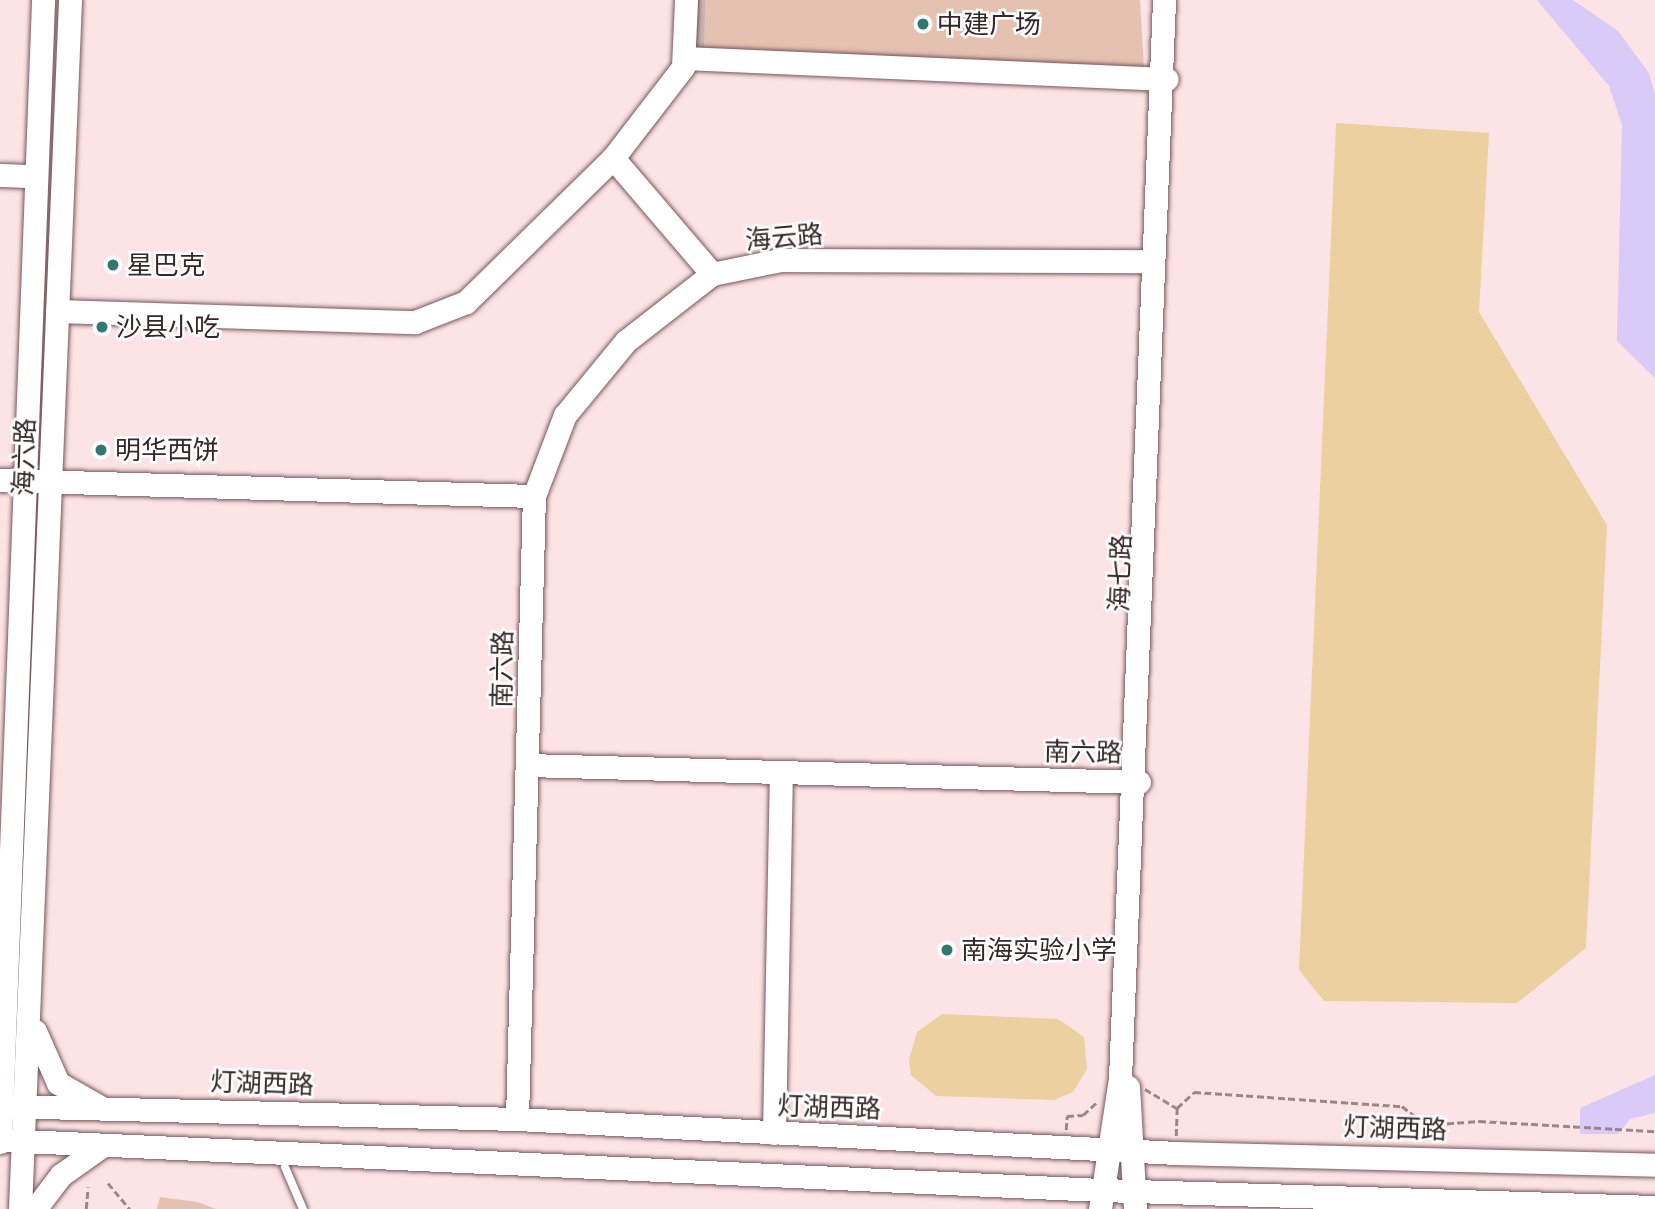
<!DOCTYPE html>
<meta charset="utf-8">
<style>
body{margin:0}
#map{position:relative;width:1655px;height:1209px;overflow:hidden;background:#fce3e5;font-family:"Titillium Web","Noto Sans SC",sans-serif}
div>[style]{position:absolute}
.green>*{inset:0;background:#ecd09f}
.water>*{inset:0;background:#dacaf7}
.shadow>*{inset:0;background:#0003}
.building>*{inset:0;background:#e4c1b1}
.path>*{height:2.5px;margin-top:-1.25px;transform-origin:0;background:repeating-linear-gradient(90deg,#9b8789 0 7px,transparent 0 10.5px)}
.roads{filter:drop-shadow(0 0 2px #78565a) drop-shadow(0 0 2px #78565a)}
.lane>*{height:8px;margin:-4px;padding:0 4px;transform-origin:4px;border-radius:4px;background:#fff}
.secondary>*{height:23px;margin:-11.5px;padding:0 11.5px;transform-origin:11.5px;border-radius:11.5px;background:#fff}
.dots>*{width:19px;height:19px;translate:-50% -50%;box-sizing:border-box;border:4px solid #fff;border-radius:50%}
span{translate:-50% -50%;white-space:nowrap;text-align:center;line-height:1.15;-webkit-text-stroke:5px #fff;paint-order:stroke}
.poi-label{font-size:26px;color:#362728}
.left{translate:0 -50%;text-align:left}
.street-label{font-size:26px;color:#362728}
</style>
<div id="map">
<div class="green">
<div style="clip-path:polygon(1336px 123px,1489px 133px,1479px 312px,1607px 525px,1586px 948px,1517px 1003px,1324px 1001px,1299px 970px)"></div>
<div style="clip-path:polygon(942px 1014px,1058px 1019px,1084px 1037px,1087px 1069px,1073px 1092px,1054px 1100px,936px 1096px,911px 1075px,909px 1060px,917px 1032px)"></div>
</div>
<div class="water">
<div style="clip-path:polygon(1537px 0,1573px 0,1618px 31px,1649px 73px,1655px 95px,1655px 378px,1617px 341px,1622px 125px,1609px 86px)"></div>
<div style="clip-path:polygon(1655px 1075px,1655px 1113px,1630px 1119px,1618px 1134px,1580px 1134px,1580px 1108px)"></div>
</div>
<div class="shadow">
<div style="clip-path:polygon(693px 0,1138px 0,692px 60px)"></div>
</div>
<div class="building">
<div style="clip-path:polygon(705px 0,1140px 0,1144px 68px,704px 48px)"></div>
<div style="clip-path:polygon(160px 1197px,197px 1202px,216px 1209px,157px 1209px)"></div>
</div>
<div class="path">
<div style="left:1145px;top:1089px;width:37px;rotate:31deg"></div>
<div style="left:1066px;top:1130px;width:14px;rotate:-86deg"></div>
<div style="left:1067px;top:1116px;width:16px;rotate:-4deg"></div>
<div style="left:1083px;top:1115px;width:19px;rotate:-43deg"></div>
<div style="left:1176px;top:1136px;width:28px;rotate:-88deg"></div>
<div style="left:1177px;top:1108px;width:23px;rotate:-43deg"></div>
<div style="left:1194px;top:1092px;width:208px;rotate:3.9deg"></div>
<div style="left:1402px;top:1106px;width:31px;rotate:38deg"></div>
<div style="left:1426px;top:1125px;width:53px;rotate:-4.3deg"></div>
<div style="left:1479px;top:1121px;width:176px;rotate:3.3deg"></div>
<div style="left:108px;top:1183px;width:34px;rotate:50deg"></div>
<div style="left:86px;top:1209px;width:22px;rotate:-85deg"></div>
</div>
<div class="roads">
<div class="lane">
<div style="left:285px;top:1167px;width:46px;rotate:66.8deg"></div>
</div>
<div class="secondary">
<div style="left:684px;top:58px;width:483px;rotate:2.5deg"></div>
<div style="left:613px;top:158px;width:153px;rotate:49.5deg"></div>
<div style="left:0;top:175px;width:36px;rotate:2deg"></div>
<div style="left:57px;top:311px;width:358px;rotate:1.8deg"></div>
<div style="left:415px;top:322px;width:55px;rotate:-21.4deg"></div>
<div style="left:466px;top:302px;width:206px;rotate:-44.4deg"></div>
<div style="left:613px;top:158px;width:115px;rotate:-52.4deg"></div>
<div style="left:683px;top:67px;width:67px;rotate:-87.4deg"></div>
<div style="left:0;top:480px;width:534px;rotate:1.72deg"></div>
<div style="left:527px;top:765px;width:612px;rotate:1.59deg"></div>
<div style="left:35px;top:1031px;width:57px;rotate:66.1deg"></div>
<div style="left:58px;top:1083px;width:51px;rotate:29.6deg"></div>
<div style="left:1128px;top:1087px;width:122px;rotate:86.7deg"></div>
<div style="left:0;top:1106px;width:517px;rotate:1.44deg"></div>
<div style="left:517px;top:1119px;width:660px;rotate:2.95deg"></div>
<div style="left:1176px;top:1153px;width:479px;rotate:1.4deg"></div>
<div style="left:517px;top:1119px;width:623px;rotate:-88.44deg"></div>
<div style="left:534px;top:496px;width:87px;rotate:-69.1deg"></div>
<div style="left:565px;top:415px;width:96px;rotate:-50.5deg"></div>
<div style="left:626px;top:341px;width:109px;rotate:-37.9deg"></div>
<div style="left:712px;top:274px;width:69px;rotate:-11.6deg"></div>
<div style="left:780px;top:260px;width:373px;rotate:0.2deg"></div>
<div style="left:774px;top:1133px;width:359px;rotate:-88.9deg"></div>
<div style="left:0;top:1140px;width:1102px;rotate:2.6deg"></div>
<div style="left:1101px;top:1190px;width:554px;rotate:1.76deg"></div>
<div style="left:0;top:1142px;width:1143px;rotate:-87.84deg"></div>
<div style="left:20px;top:1209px;width:1210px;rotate:-87.63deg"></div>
<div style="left:35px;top:1209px;width:43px;rotate:-52.6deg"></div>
<div style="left:61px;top:1175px;width:47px;rotate:-35.4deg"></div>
<div style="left:1100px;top:1209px;width:133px;rotate:-81.3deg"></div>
<div style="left:1120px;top:1078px;width:1079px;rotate:-87.66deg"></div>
</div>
</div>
<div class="dots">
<div style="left:923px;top:24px;background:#307870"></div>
<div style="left:113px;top:265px;background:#307870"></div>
<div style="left:102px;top:327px;background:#307870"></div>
<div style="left:101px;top:450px;background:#307870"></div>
<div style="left:947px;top:950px;background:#307870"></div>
</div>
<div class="poi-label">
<span class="left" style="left:937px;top:24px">中建广场</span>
<span class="left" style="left:127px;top:265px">星巴克</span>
<span class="left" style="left:116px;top:327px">沙县小吃</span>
<span class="left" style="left:115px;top:450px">明华西饼</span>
<span class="left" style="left:961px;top:950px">南海实验小学</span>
</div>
<div class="street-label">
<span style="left:784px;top:237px;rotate:-5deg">海云路</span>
<span style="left:24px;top:457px;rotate:-88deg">海六路</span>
<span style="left:1120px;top:573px;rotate:-88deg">海七路</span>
<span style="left:502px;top:669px;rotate:-89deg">南六路</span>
<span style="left:1083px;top:752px;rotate:1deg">南六路</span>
<span style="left:262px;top:1083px;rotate:2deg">灯湖西路</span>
<span style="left:829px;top:1107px;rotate:2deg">灯湖西路</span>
<span style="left:1395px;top:1128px;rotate:2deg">灯湖西路</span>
</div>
</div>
